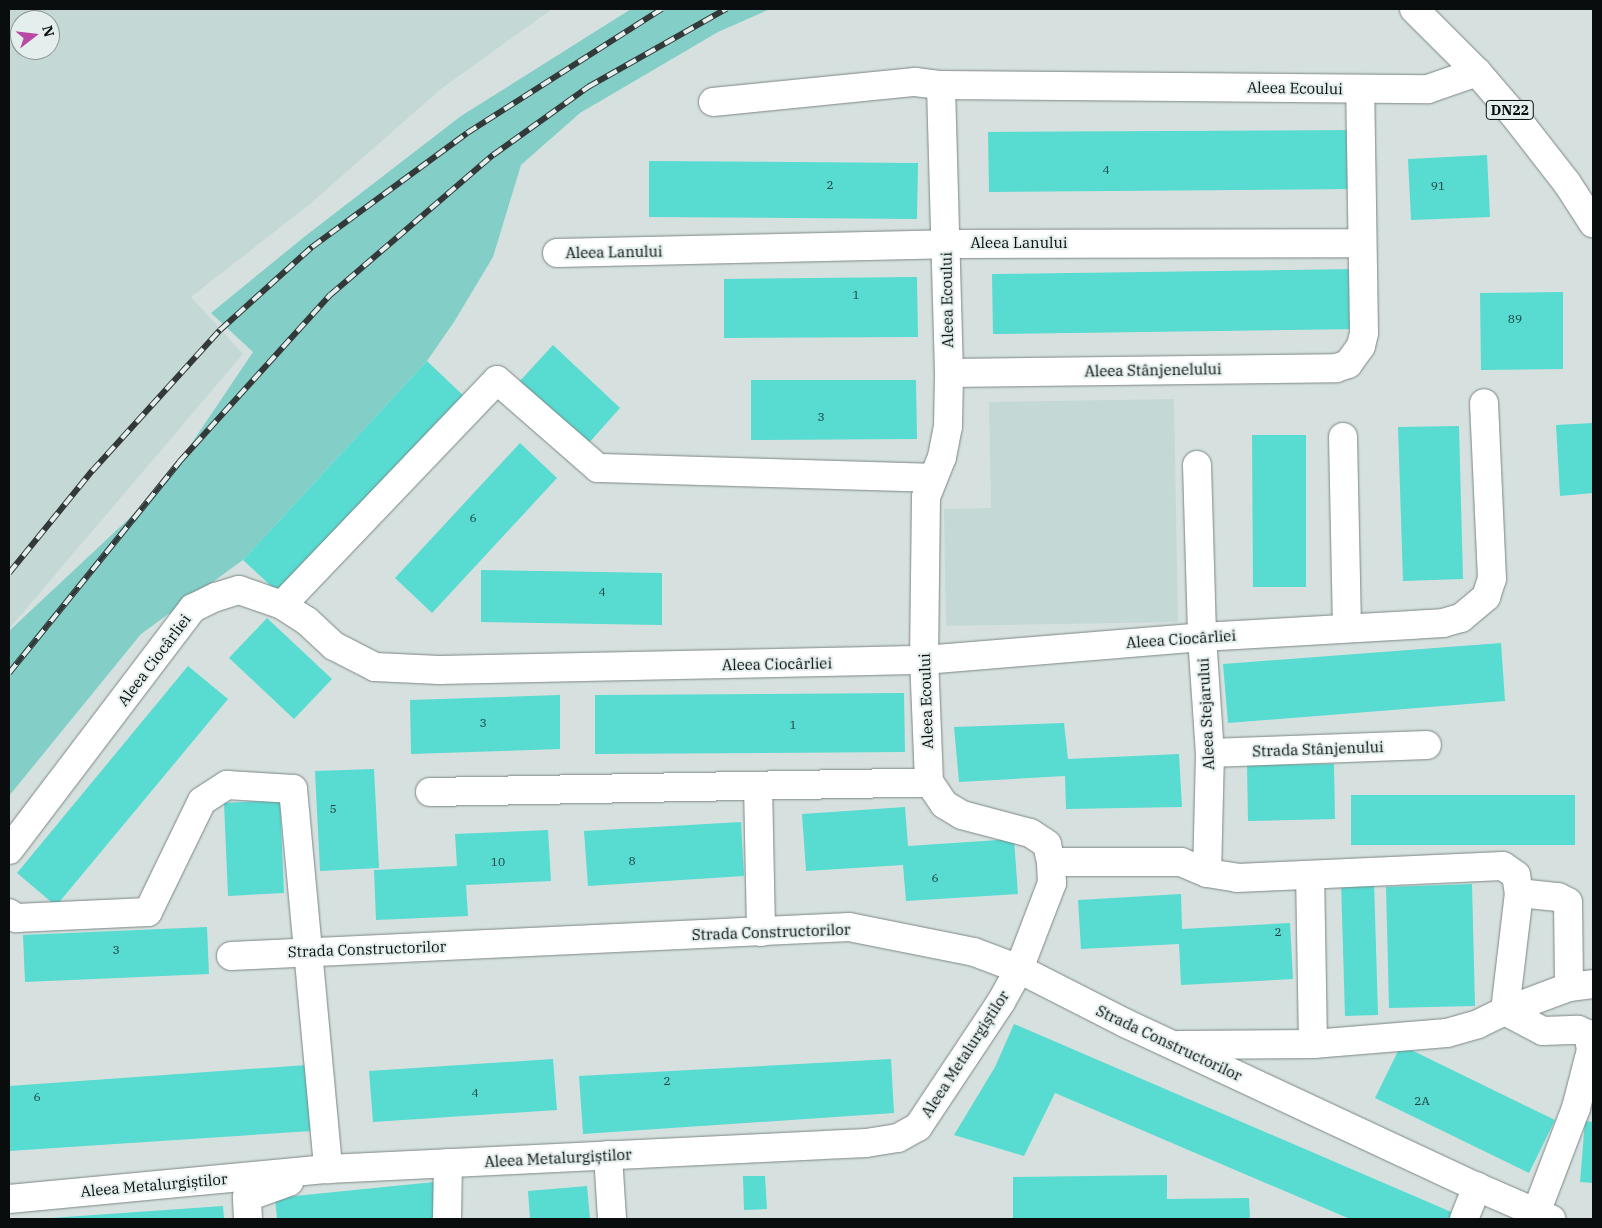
<!DOCTYPE html>
<meta charset="utf-8">
<style>
body{margin:0}
#map{position:relative;width:1602px;height:1228px;overflow:hidden;background:#d6e1df;font-family:"IBM Plex Serif",serif}
div>[style]{position:absolute}
.built>*{inset:0;background:#c4d9d6}
.green>*{inset:0;background:#83cfc8}
.building>*{inset:0;background:#58dbd1}
.roads{filter:drop-shadow(0 0 1px #7c8685) drop-shadow(0 0 1px #7c8685)}
.minor>*{height:28px;margin:-14px;padding:0 14px;transform-origin:14px;border-radius:14px;background:#fff}
.major>*{height:28px;margin:-14px;padding:0 14px;transform-origin:14px;border-radius:14px;background:#fff}
.rail>*{height:5.5px;margin-top:-2.75px;transform-origin:0;background:repeating-linear-gradient(90deg,#e3eeed 0 11px,#333938 0 22px);box-sizing:border-box;border-block:1px solid #333938}
span{translate:-50% -50%;white-space:nowrap;text-align:center;line-height:1.15;-webkit-text-stroke:4px #e3eeed;paint-order:stroke}
.number-label{font-size:12px;color:#1d403e}
.number-label span{-webkit-text-stroke-width:0}
.shield-label span{padding:1px 4px;background:#e3eeed;border:1px solid;border-radius:4px;-webkit-text-stroke-width:0}
.shield-label{font-size:14px;color:#090d0d;font-weight:700}
.street-label{font-size:15px;color:#090d0d}
.frame{position:absolute;inset:0;border:10px solid #090d0d;pointer-events:none}
.north{position:absolute;left:10px;top:10px;width:50px;height:50px;box-sizing:border-box;background:#e3eeed;border:1px solid #8c9493;border-radius:50%;rotate:74deg;font-size:14px;font-weight:700;line-height:20px;text-align:center;color:#090d0d}
.north::after{content:'';display:block;margin:auto;width:18px;height:22px;background:#ba49a5;clip-path:polygon(50% 0,100% 100%,50% 72%,0 100%)}
</style>
<div id="map">
<div class="built">
<div style="clip-path:polygon(evenodd,9px 9px,552px 9px,441px 89px,310px 204px,191px 297px,243px 354px,9px 629px,9px 9px,20px 20px,50px 20px,50px 50px,20px 50px,20px 20px)"></div>
<div style="clip-path:polygon(1174px 399px,1178px 622px,946px 626px,944px 509px,991px 508px,989px 402px)"></div>
</div>
<div class="green">
<div style="clip-path:polygon(631px 9px,770px 9px,718px 32px,580px 113px,521px 165px,493px 257px,454px 322px,427px 361px,243px 560px,141px 634px,9px 796px,9px 631px,151px 498px,179px 462px,253px 352px,211px 313px,304px 237px,461px 116px)"></div>
</div>
<div class="building">
<div style="clip-path:polygon(1356px 130px,1357px 189px,989px 192px,988px 132px)"></div>
<div style="clip-path:polygon(1487px 155px,1490px 217px,1411px 220px,1408px 159px)"></div>
<div style="clip-path:polygon(649px 161px,918px 163px,917px 219px,649px 217px)"></div>
<div style="clip-path:polygon(1357px 269px,1358px 329px,993px 334px,992px 274px)"></div>
<div style="clip-path:polygon(917px 277px,918px 337px,724px 338px,724px 279px)"></div>
<div style="clip-path:polygon(1563px 292px,1563px 369px,1481px 370px,1480px 293px)"></div>
<div style="clip-path:polygon(553px 345px,620px 408px,587px 445px,519px 382px)"></div>
<div style="clip-path:polygon(427px 361px,468px 400px,284px 598px,243px 560px)"></div>
<div style="clip-path:polygon(751px 380px,916px 380px,917px 439px,751px 440px)"></div>
<div style="clip-path:polygon(1593px 423px,1593px 493px,1560px 496px,1556px 425px)"></div>
<div style="clip-path:polygon(1459px 426px,1463px 579px,1403px 581px,1398px 427px)"></div>
<div style="clip-path:polygon(1252px 435px,1306px 435px,1306px 587px,1253px 587px)"></div>
<div style="clip-path:polygon(520px 443px,557px 478px,432px 613px,395px 578px)"></div>
<div style="clip-path:polygon(481px 570px,662px 573px,662px 625px,481px 622px)"></div>
<div style="clip-path:polygon(267px 618px,332px 679px,294px 719px,229px 658px)"></div>
<div style="clip-path:polygon(1501px 643px,1505px 701px,1228px 723px,1223px 664px)"></div>
<div style="clip-path:polygon(188px 666px,228px 699px,56px 906px,17px 873px)"></div>
<div style="clip-path:polygon(904px 693px,905px 752px,595px 754px,595px 695px)"></div>
<div style="clip-path:polygon(560px 695px,560px 749px,411px 754px,410px 700px)"></div>
<div style="clip-path:polygon(1064px 723px,1068px 759px,1179px 754px,1182px 807px,1066px 809px,1065px 776px,959px 782px,954px 727px)"></div>
<div style="clip-path:polygon(1334px 764px,1335px 819px,1248px 821px,1247px 765px)"></div>
<div style="clip-path:polygon(374px 769px,379px 868px,320px 871px,315px 771px)"></div>
<div style="clip-path:polygon(1351px 795px,1575px 795px,1575px 845px,1351px 845px)"></div>
<div style="clip-path:polygon(280px 800px,284px 893px,228px 896px,224px 803px)"></div>
<div style="clip-path:polygon(905px 807px,908px 846px,1014px 839px,1018px 894px,906px 901px,903px 865px,806px 871px,802px 814px)"></div>
<div style="clip-path:polygon(741px 822px,744px 876px,588px 886px,584px 831px)"></div>
<div style="clip-path:polygon(548px 830px,551px 881px,466px 885px,468px 916px,376px 920px,374px 870px,457px 866px,455px 834px)"></div>
<div style="clip-path:polygon(1374px 881px,1378px 1015px,1345px 1016px,1341px 882px)"></div>
<div style="clip-path:polygon(1472px 884px,1475px 1006px,1389px 1008px,1386px 887px)"></div>
<div style="clip-path:polygon(1181px 894px,1182px 929px,1290px 923px,1293px 979px,1181px 985px,1179px 944px,1081px 949px,1078px 900px)"></div>
<div style="clip-path:polygon(207px 927px,209px 974px,25px 982px,23px 935px)"></div>
<div style="clip-path:polygon(1014px 1024px,1456px 1214px,1453px 1219px,1350px 1219px,1055px 1093px,1024px 1156px,954px 1135px,995px 1067px)"></div>
<div style="clip-path:polygon(1401px 1045px,1555px 1120px,1529px 1173px,1375px 1098px)"></div>
<div style="clip-path:polygon(553px 1059px,557px 1110px,373px 1122px,369px 1071px)"></div>
<div style="clip-path:polygon(891px 1059px,894px 1113px,583px 1134px,579px 1076px)"></div>
<div style="clip-path:polygon(307px 1065px,312px 1131px,9px 1151px,9px 1086px)"></div>
<div style="clip-path:polygon(1585px 1121px,1593px 1122px,1593px 1183px,1580px 1182px)"></div>
<div style="clip-path:polygon(1167px 1175px,1167px 1199px,1249px 1198px,1250px 1219px,1013px 1219px,1013px 1177px)"></div>
<div style="clip-path:polygon(743px 1176px,765px 1176px,767px 1209px,744px 1210px)"></div>
<div style="clip-path:polygon(434px 1182px,438px 1219px,277px 1219px,275px 1198px)"></div>
<div style="clip-path:polygon(587px 1186px,590px 1219px,530px 1219px,528px 1191px)"></div>
<div style="clip-path:polygon(223px 1206px,224px 1219px,51px 1219px,51px 1218px)"></div>
</div>
<div class="roads">
<div class="minor">
<div style="left:713px;top:102px;width:203px;rotate:-5.7deg"></div>
<div style="left:915px;top:82px;width:26px;rotate:7deg"></div>
<div style="left:941px;top:85px;width:487px;rotate:0.5deg"></div>
<div style="left:1428px;top:89px;width:52px;rotate:-19.1deg"></div>
<div style="left:557px;top:253px;width:389px;rotate:-1.3deg"></div>
<div style="left:946px;top:244px;width:415px;rotate:-0.1deg"></div>
<div style="left:949px;top:373px;width:387px;rotate:-0.7deg"></div>
<div style="left:1336px;top:368px;width:13px;rotate:-18deg"></div>
<div style="left:1348px;top:364px;width:22px;rotate:-54deg"></div>
<div style="left:1361px;top:346px;width:13px;rotate:-77deg"></div>
<div style="left:1364px;top:333px;width:244px;rotate:-90.9deg"></div>
<div style="left:1343px;top:437px;width:191px;rotate:88.8deg"></div>
<div style="left:1197px;top:465px;width:172px;rotate:88.3deg"></div>
<div style="left:1202px;top:637px;width:116px;rotate:86.1deg"></div>
<div style="left:1210px;top:753px;width:120px;rotate:91.4deg"></div>
<div style="left:282px;top:605px;width:311px;rotate:-46.3deg"></div>
<div style="left:497px;top:380px;width:134px;rotate:41.1deg"></div>
<div style="left:598px;top:468px;width:334px;rotate:1.7deg"></div>
<div style="left:1210px;top:753px;width:217px;rotate:-2.1deg"></div>
<div style="left:758px;top:786px;width:146px;rotate:88.8deg"></div>
<div style="left:430px;top:792px;width:499px;rotate:-1.1deg"></div>
<div style="left:9px;top:850px;width:304px;rotate:-52.8deg"></div>
<div style="left:193px;top:608px;width:25px;rotate:-26deg"></div>
<div style="left:216px;top:597px;width:24px;rotate:-17deg"></div>
<div style="left:239px;top:590px;width:46px;rotate:19.2deg"></div>
<div style="left:282px;top:605px;width:30px;rotate:33deg"></div>
<div style="left:307px;top:621px;width:37px;rotate:43deg"></div>
<div style="left:334px;top:646px;width:46px;rotate:27.1deg"></div>
<div style="left:375px;top:667px;width:64px;rotate:2.7deg"></div>
<div style="left:439px;top:670px;width:485px;rotate:-1.2deg"></div>
<div style="left:924px;top:660px;width:279px;rotate:-4.7deg"></div>
<div style="left:1202px;top:637px;width:241px;rotate:-3.3deg"></div>
<div style="left:1443px;top:623px;width:19px;rotate:-16deg"></div>
<div style="left:1461px;top:618px;width:33px;rotate:-40deg"></div>
<div style="left:1486px;top:597px;width:19px;rotate:-72deg"></div>
<div style="left:1492px;top:579px;width:176px;rotate:-92.6deg"></div>
<div style="left:1051px;top:862px;width:130px"></div>
<div style="left:1181px;top:862px;width:28px;rotate:23deg"></div>
<div style="left:1207px;top:873px;width:30px;rotate:9deg"></div>
<div style="left:1237px;top:878px;width:266px;rotate:-2.6deg"></div>
<div style="left:1503px;top:866px;width:16px;rotate:35deg"></div>
<div style="left:1516px;top:875px;width:18px;rotate:81deg"></div>
<div style="left:1519px;top:893px;width:119px;rotate:96.8deg"></div>
<div style="left:1519px;top:893px;width:39px;rotate:6deg"></div>
<div style="left:1558px;top:897px;width:11px;rotate:27deg"></div>
<div style="left:1568px;top:902px;width:85px;rotate:89.3deg"></div>
<div style="left:9px;top:913px;width:9px;rotate:36deg"></div>
<div style="left:16px;top:918px;width:132px;rotate:-2.6deg"></div>
<div style="left:148px;top:912px;width:123px;rotate:-64.1deg"></div>
<div style="left:202px;top:801px;width:30px;rotate:-33deg"></div>
<div style="left:227px;top:785px;width:66px;rotate:3.5deg"></div>
<div style="left:293px;top:789px;width:382px;rotate:84.7deg"></div>
<div style="left:231px;top:956px;width:619px;rotate:-2.69deg"></div>
<div style="left:849px;top:927px;width:127px;rotate:11.3deg"></div>
<div style="left:974px;top:952px;width:48px;rotate:20.7deg"></div>
<div style="left:1019px;top:969px;width:119px;rotate:27deg"></div>
<div style="left:1125px;top:1023px;width:388px;rotate:25deg"></div>
<div style="left:1477px;top:1187px;width:81px;rotate:23.4deg"></div>
<div style="left:1505px;top:1011px;width:43px;rotate:27.8deg"></div>
<div style="left:1543px;top:1031px;width:35px;rotate:-2deg"></div>
<div style="left:1578px;top:1030px;width:11px;rotate:22deg"></div>
<div style="left:1588px;top:1034px;width:16px;rotate:79deg"></div>
<div style="left:1591px;top:1050px;width:60px;rotate:104.5deg"></div>
<div style="left:1576px;top:1108px;width:112px;rotate:110.9deg"></div>
<div style="left:1313px;top:1044px;width:134px;rotate:-4.7deg"></div>
<div style="left:1447px;top:1033px;width:32px;rotate:-16deg"></div>
<div style="left:1478px;top:1024px;width:30px;rotate:-26deg"></div>
<div style="left:1505px;top:1011px;width:68px;rotate:-20.6deg"></div>
<div style="left:1569px;top:987px;width:24px;rotate:-7deg"></div>
<div style="left:1179px;top:1045px;width:134px;rotate:-0.4deg"></div>
<div style="left:1313px;top:1044px;width:168px;rotate:-91deg"></div>
<div style="left:608px;top:1155px;width:64px;rotate:86.4deg"></div>
<div style="left:9px;top:1199px;width:320px;rotate:-5.4deg"></div>
<div style="left:328px;top:1169px;width:539px;rotate:-2.77deg"></div>
<div style="left:866px;top:1143px;width:32px;rotate:-9deg"></div>
<div style="left:898px;top:1138px;width:23px;rotate:-29deg"></div>
<div style="left:918px;top:1127px;width:150px;rotate:-56.4deg"></div>
<div style="left:1001px;top:1002px;width:38px;rotate:-61deg"></div>
<div style="left:1019px;top:969px;width:92px;rotate:-69deg"></div>
<div style="left:1052px;top:883px;width:21px;rotate:-93deg"></div>
<div style="left:1051px;top:862px;width:18px;rotate:-103deg"></div>
<div style="left:1047px;top:844px;width:20px;rotate:-147deg"></div>
<div style="left:1030px;top:833px;width:70px;rotate:-165.2deg"></div>
<div style="left:962px;top:815px;width:21px;rotate:-149deg"></div>
<div style="left:944px;top:804px;width:27px;rotate:-124deg"></div>
<div style="left:929px;top:782px;width:122px;rotate:-92.3deg"></div>
<div style="left:924px;top:660px;width:163px;rotate:-89.3deg"></div>
<div style="left:926px;top:497px;width:43px;rotate:-68.2deg"></div>
<div style="left:942px;top:457px;width:31px;rotate:-79deg"></div>
<div style="left:948px;top:427px;width:54px;rotate:-88.9deg"></div>
<div style="left:949px;top:373px;width:288px;rotate:-91.6deg"></div>
<div style="left:248px;top:1219px;width:22px;rotate:-93deg"></div>
<div style="left:247px;top:1197px;width:45px;rotate:-19.7deg"></div>
<div style="left:447px;top:1219px;width:56px;rotate:-89deg"></div>
<div style="left:1464px;top:1219px;width:35px;rotate:-68deg"></div>
</div>
<div class="major">
<div style="left:1414px;top:9px;width:89px;rotate:45deg"></div>
<div style="left:1477px;top:72px;width:57px;rotate:49.3deg"></div>
<div style="left:1514px;top:115px;width:86px;rotate:52.1deg"></div>
<div style="left:1567px;top:183px;width:48px;rotate:57deg"></div>
</div>
</div>
<div class="rail">
<div style="left:9px;top:573px;width:132px;rotate:-50.9deg"></div>
<div style="left:92px;top:471px;width:190px;rotate:-47.8deg"></div>
<div style="left:220px;top:330px;width:124px;rotate:-42.1deg"></div>
<div style="left:312px;top:247px;width:192px;rotate:-36.3deg"></div>
<div style="left:467px;top:133px;width:231px;rotate:-32.5deg"></div>
<div style="left:9px;top:673px;width:271px;rotate:-51.1deg"></div>
<div style="left:179px;top:462px;width:225px;rotate:-47.9deg"></div>
<div style="left:330px;top:295px;width:215px;rotate:-40.7deg"></div>
<div style="left:493px;top:155px;width:117px;rotate:-35.6deg"></div>
<div style="left:588px;top:87px;width:159px;rotate:-29.5deg"></div>
</div>
<div class="number-label">
<span style="left:1106px;top:170px">4</span>
<span style="left:830px;top:185px">2</span>
<span style="left:1438px;top:186px">91</span>
<span style="left:856px;top:295px">1</span>
<span style="left:1515px;top:319px">89</span>
<span style="left:821px;top:417px">3</span>
<span style="left:473px;top:518px">6</span>
<span style="left:602px;top:592px">4</span>
<span style="left:483px;top:723px">3</span>
<span style="left:793px;top:725px">1</span>
<span style="left:333px;top:809px">5</span>
<span style="left:632px;top:861px">8</span>
<span style="left:498px;top:862px">10</span>
<span style="left:935px;top:878px">6</span>
<span style="left:1278px;top:932px">2</span>
<span style="left:116px;top:950px">3</span>
<span style="left:667px;top:1081px">2</span>
<span style="left:475px;top:1093px">4</span>
<span style="left:37px;top:1097px">6</span>
<span style="left:1422px;top:1101px">2A</span>
</div>
<div class="shield-label">
<span style="left:1510px;top:110px">DN22</span>
</div>
<div class="street-label">
<span style="left:1295px;top:88px;rotate:1deg">Aleea Ecoului</span>
<span style="left:1019px;top:243px">Aleea Lanului</span>
<span style="left:614px;top:252px;rotate:-1deg">Aleea Lanului</span>
<span style="left:947px;top:300px;rotate:-91deg">Aleea Ecoului</span>
<span style="left:1153px;top:370px;rotate:-1deg">Aleea Stânjenelului</span>
<span style="left:1181px;top:639px;rotate:-4deg">Aleea Ciocârliei</span>
<span style="left:154px;top:660px;rotate:-53deg">Aleea Ciocârliei</span>
<span style="left:777px;top:664px;rotate:-1deg">Aleea Ciocârliei</span>
<span style="left:926px;top:701px;rotate:-92deg">Aleea Ecoului</span>
<span style="left:1206px;top:714px;rotate:-93deg">Aleea Stejarului</span>
<span style="left:1318px;top:749px;rotate:-2deg">Strada Stânjenului</span>
<span style="left:771px;top:932px;rotate:-2deg">Strada Constructorilor</span>
<span style="left:367px;top:949px;rotate:-2deg">Strada Constructorilor</span>
<span style="left:1169px;top:1043px;rotate:25deg">Strada Constructorilor</span>
<span style="left:965px;top:1054px;rotate:-57deg">Aleea Metalurgiștilor</span>
<span style="left:558px;top:1158px;rotate:-3deg">Aleea Metalurgiștilor</span>
<span style="left:154px;top:1185px;rotate:-5deg">Aleea Metalurgiștilor</span>
</div>
<div class="frame"></div>
<div class="north">N</div>
</div>
